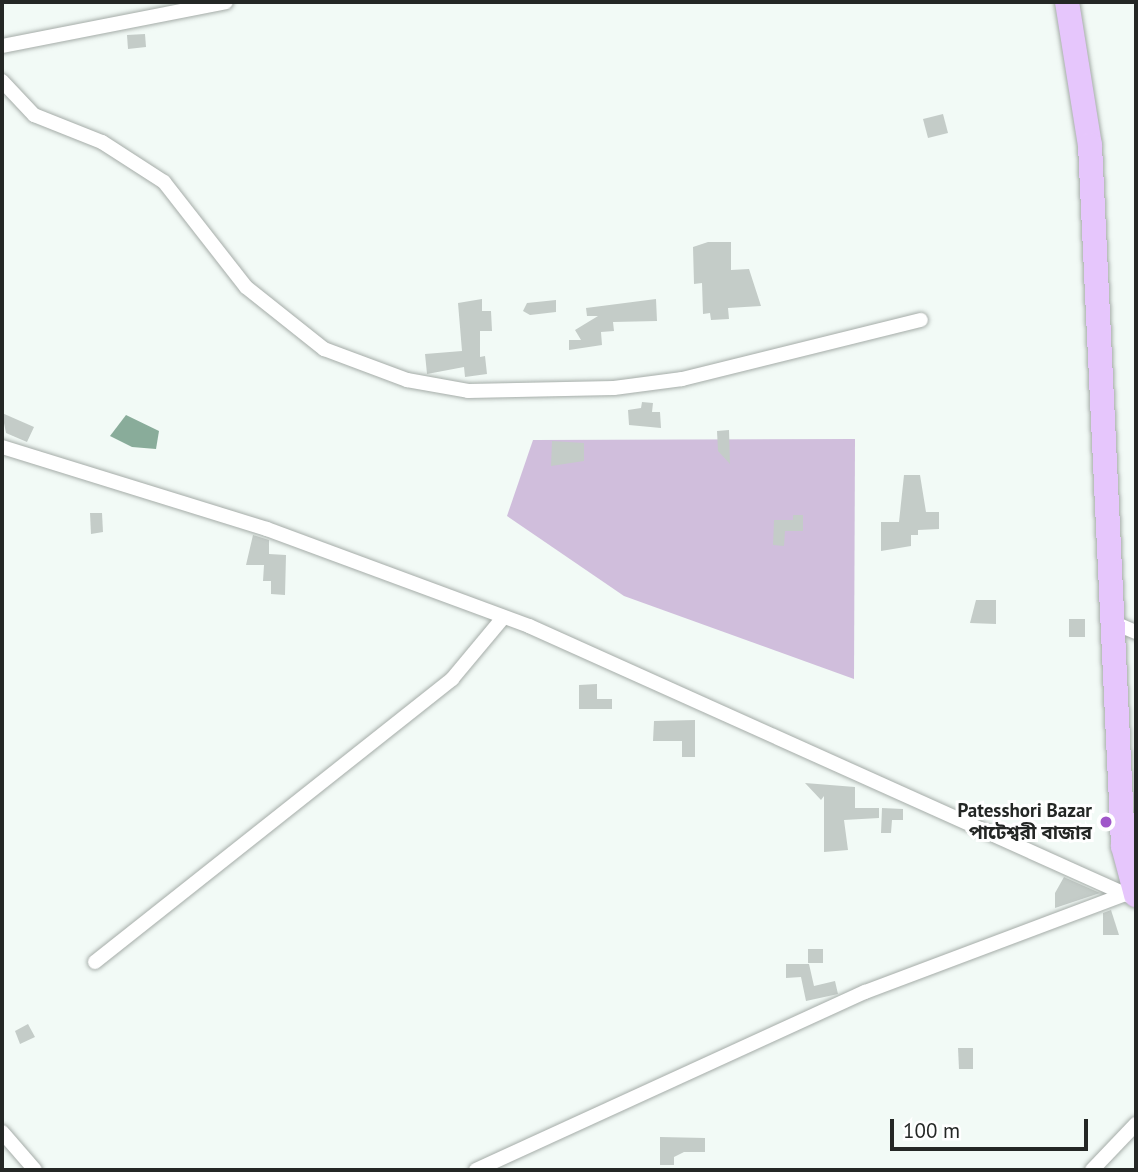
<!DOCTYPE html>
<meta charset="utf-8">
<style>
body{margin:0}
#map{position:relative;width:1138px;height:1172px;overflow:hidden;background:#f2faf6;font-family:"PT Sans","Noto Sans Bengali",sans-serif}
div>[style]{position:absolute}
.forest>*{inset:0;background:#d0bedc}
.water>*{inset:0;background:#89ac9a}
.building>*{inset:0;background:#c4ccc8}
.roads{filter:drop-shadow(0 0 2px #a5aca8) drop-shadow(0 0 2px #a5aca8)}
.street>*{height:14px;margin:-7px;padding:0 7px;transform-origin:7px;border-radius:7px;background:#fff}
.highway>*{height:24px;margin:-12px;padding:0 12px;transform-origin:12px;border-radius:12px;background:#e6c6fc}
.dots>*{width:19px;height:19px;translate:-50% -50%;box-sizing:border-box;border:4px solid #fff;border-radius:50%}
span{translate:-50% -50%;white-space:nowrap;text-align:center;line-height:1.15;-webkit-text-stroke:6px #fff;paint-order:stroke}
.poi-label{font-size:19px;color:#242725;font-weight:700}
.right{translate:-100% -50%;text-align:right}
.frame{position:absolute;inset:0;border:4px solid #242725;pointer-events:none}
.scale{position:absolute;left:890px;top:1119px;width:198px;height:32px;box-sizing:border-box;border:4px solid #242725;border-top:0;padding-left:9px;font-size:21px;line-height:24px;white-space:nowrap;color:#242725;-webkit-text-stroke:5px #fff;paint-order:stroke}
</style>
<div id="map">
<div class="forest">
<div style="clip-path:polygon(855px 439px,854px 679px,624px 596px,507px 516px,533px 440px)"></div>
</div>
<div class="water">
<div style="clip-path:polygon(126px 415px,159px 431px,156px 449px,132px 447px,110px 436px)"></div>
</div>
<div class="building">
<div style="clip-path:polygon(145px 34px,146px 47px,128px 49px,127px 35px)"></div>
<div style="clip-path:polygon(943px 114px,948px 133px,928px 138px,923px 119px)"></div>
<div style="clip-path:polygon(708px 242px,731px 242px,731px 270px,749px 269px,761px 306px,728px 308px,729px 319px,711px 320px,710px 313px,703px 314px,702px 283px,694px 284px,693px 247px)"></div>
<div style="clip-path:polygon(482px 299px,482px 311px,491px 311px,492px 331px,480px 331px,480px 357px,485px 356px,487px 374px,465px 377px,464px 367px,427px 374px,425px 354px,462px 351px,458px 303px)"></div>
<div style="clip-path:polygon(656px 299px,657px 321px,613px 322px,614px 331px,601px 332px,602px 345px,569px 350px,569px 340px,581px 340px,575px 330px,598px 316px,587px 316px,586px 308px)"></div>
<div style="clip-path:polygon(556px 300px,556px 312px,530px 315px,523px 311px,527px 303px)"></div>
<div style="clip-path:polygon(642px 402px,653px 403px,652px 412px,660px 412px,661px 428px,629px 425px,628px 410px,641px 408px)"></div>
<div style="clip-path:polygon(2px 413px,34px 427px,27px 442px,6px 433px)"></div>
<div style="clip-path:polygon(729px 430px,730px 464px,718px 451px,717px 431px)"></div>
<div style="clip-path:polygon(552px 441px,584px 443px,584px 461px,551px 466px)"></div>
<div style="clip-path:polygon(904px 475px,920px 475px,926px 512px,939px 512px,939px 529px,918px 530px,918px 535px,911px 535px,911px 546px,881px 551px,881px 522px,899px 522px)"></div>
<div style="clip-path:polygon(90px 513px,102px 513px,103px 532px,91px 534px)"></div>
<div style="clip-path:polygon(793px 515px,803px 515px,803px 531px,785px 531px,784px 546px,773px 545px,774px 520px,793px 520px)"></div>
<div style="clip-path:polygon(253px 535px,269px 540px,269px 554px,286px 555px,285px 595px,271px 594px,271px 581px,263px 581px,264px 565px,246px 565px)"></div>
<div style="clip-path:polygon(976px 600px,996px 600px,996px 624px,970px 623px)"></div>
<div style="clip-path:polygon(1069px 619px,1085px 619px,1085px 637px,1069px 637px)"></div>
<div style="clip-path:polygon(597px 684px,597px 699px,612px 699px,612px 709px,579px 709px,579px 685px)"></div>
<div style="clip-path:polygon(695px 720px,695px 757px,682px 757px,682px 741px,653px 741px,654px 721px)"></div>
<div style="clip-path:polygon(805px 783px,855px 787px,855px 808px,879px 808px,879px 818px,844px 820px,848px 850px,824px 852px,824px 796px,821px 800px)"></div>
<div style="clip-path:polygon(882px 808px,903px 809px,903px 820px,892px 820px,891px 833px,881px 833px)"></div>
<div style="clip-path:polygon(1064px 877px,1066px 878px,1100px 893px,1055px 908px,1055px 893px)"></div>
<div style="clip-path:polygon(1111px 910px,1119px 935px,1103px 935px,1103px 913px)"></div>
<div style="clip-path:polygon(808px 949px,823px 949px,823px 963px,808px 963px)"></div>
<div style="clip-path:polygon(786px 964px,809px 964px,814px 986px,835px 981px,838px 994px,806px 1001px,801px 977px,786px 978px)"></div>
<div style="clip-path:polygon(28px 1024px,35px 1037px,20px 1044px,15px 1031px)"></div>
<div style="clip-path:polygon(958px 1048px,973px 1048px,973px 1069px,959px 1069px)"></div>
<div style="clip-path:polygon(660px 1137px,705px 1138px,705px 1152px,684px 1152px,674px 1157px,674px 1165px,660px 1165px)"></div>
</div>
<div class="roads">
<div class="street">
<div style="left:2px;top:46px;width:228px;rotate:-11.1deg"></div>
<div style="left:2px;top:81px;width:47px;rotate:46.7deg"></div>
<div style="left:34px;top:115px;width:73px;rotate:21.7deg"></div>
<div style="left:102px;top:142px;width:74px;rotate:32.8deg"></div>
<div style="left:164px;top:182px;width:133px;rotate:52deg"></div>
<div style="left:246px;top:287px;width:100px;rotate:38.5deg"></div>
<div style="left:324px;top:349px;width:89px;rotate:20.5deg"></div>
<div style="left:407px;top:380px;width:62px;rotate:10.2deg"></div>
<div style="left:468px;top:391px;width:146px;rotate:-1.2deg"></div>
<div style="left:614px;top:388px;width:69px;rotate:-7.5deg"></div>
<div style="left:682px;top:379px;width:246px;rotate:-13.9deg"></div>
<div style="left:2px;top:447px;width:277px;rotate:17.2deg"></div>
<div style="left:267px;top:529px;width:279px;rotate:20.3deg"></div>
<div style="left:529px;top:626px;width:666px;rotate:24.22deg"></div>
<div style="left:1112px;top:622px;width:26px;rotate:23deg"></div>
<div style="left:95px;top:962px;width:456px;rotate:-38.4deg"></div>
<div style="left:452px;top:679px;width:78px;rotate:-50.2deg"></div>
<div style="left:2px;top:1132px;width:50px;rotate:49deg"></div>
<div style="left:476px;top:1170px;width:428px;rotate:-24.6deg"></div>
<div style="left:865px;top:992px;width:282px;rotate:-20.6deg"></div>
<div style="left:1092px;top:1170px;width:64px;rotate:-46.3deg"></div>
</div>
<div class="highway">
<div style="left:1067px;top:2px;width:145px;rotate:80.9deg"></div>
<div style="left:1090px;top:145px;width:702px;rotate:87.3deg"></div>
<div style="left:1123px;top:846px;width:51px;rotate:75.1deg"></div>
</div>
</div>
<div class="dots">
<div style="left:1106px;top:822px;background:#9f56c9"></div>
</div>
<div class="poi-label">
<span class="right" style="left:1092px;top:822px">Patesshori Bazar<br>পাটেশ্বরী বাজার</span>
</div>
<div class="frame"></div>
<div class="scale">100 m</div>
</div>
